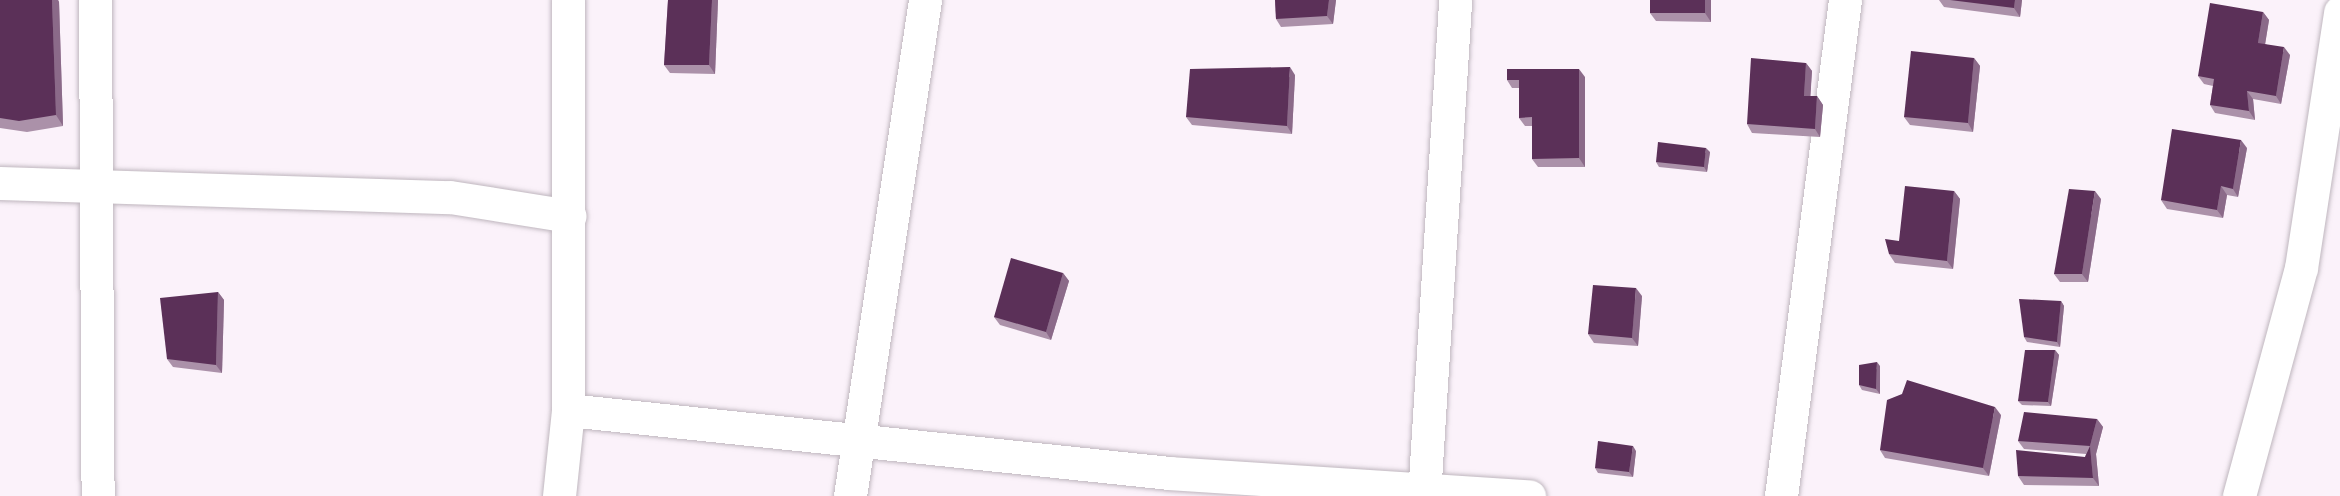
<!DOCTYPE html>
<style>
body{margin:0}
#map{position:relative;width:2340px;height:496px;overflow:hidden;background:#fbf2fa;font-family:Cabin,sans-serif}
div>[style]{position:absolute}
.roads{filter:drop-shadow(0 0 2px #bfb6be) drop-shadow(0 0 2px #bfb6be)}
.street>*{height:33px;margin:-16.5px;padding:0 16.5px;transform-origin:16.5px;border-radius:16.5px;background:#fff}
.wall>*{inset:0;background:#ab91a9}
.shaded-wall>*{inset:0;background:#8b6a89}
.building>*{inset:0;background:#5b3058}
span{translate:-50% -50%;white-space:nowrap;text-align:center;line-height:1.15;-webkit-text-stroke:6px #fbf2fa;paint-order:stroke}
</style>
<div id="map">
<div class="roads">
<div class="street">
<div style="left:95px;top:0;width:496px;rotate:89.7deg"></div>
<div style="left:0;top:183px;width:450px;rotate:1.8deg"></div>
<div style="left:450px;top:197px;width:121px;rotate:9deg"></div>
<div style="left:568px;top:410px;width:604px;rotate:5.98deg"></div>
<div style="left:1169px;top:473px;width:361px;rotate:3.7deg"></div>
<div style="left:559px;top:496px;width:86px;rotate:-84deg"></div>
<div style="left:568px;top:410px;width:410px;rotate:-90deg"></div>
<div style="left:850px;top:496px;width:502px;rotate:-81.4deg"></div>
<div style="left:1424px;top:496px;width:497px;rotate:-86.4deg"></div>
<div style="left:1781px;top:496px;width:500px;rotate:-82.65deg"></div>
<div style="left:2239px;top:496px;width:236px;rotate:-74.8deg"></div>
<div style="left:2301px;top:268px;width:259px;rotate:-81.3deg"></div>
</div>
</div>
<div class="wall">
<div style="clip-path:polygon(0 0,58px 0,59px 2px,63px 126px,27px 132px,0 128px)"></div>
<div style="clip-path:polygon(668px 0,718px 0,715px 74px,670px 73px,664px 65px)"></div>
<div style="clip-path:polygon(1275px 0,1336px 0,1333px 24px,1281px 27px,1276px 19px)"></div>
<div style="clip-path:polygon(1711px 0,1711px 22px,1656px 21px,1650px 13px)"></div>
<div style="clip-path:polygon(1939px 0,2022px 0,2020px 17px,1944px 7px)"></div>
<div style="clip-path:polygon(2263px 12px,2269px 20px,2265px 44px,2290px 55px,2281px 104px,2253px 99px,2255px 120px,2215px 113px,2210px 105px,2213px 86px,2204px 84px,2198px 76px)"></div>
<div style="clip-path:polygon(1974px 58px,1980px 66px,1973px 132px,1910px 125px,1904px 117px)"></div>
<div style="clip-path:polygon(1806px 63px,1812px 71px,1810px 96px,1817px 96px,1823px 105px,1820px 137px,1752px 133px,1747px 124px)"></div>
<div style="clip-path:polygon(1295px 75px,1292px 134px,1192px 125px,1186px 117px)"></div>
<div style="clip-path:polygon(1585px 77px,1585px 167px,1538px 167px,1532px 159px,1532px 126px,1525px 126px,1519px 118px,1519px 88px,1512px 88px,1507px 80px)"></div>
<div style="clip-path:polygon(2247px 148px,2238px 197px,2227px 195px,2223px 218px,2167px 209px,2161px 200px)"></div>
<div style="clip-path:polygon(1710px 152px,1707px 172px,1659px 167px,1656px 162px)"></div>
<div style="clip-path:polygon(1954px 191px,1960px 199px,1953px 269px,1895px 263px,1889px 254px,1899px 241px)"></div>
<div style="clip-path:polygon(2101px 199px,2088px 282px,2060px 282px,2054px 274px)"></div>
<div style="clip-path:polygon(1063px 273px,1069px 281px,1051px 340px,1000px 325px,994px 317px)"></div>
<div style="clip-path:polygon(218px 292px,224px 300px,222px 373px,173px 367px,167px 359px)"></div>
<div style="clip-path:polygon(1642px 296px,1638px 346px,1594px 343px,1588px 334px)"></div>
<div style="clip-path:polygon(2061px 301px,2064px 306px,2060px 347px,2027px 342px,2024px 337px)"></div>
<div style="clip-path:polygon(2055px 350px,2059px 355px,2051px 406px,2022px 405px,2018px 401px)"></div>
<div style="clip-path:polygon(1880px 366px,1880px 394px,1862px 390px,1859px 385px)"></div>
<div style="clip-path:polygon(2001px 415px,1989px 476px,1885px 458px,1880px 450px)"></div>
<div style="clip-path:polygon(2097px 419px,2103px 427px,2096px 454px,2099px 486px,2024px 485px,2018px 476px,2085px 457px,2086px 454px,2024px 449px,2018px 441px)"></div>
<div style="clip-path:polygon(1636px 451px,1633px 477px,1598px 473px,1595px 468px)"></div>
</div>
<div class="shaded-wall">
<div style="clip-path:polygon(52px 0,58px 0,59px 2px,63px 126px,56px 115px)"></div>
<div style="clip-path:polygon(712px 0,718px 0,715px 74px,709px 65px)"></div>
<div style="clip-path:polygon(1329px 0,1336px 0,1333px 24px,1327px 16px)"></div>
<div style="clip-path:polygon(1705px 0,1711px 0,1711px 22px,1705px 13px)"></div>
<div style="clip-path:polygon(2015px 0,2022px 0,2020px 17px,2014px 8px)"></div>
<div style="clip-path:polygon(2263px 12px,2269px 20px,2264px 51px,2258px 43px)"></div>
<div style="clip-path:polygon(2284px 47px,2290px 55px,2281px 104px,2276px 96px)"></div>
<div style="clip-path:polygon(1974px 58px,1980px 66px,1973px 132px,1968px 123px)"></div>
<div style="clip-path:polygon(1806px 63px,1812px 71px,1810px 104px,1804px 96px)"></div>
<div style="clip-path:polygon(1290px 67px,1295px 75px,1292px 134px,1287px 126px)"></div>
<div style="clip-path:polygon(1579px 69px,1585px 77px,1585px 167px,1579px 158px)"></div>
<div style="clip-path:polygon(2247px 91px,2253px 99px,2255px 120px,2249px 111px)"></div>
<div style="clip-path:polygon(1817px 96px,1823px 105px,1820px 137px,1815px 129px)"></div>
<div style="clip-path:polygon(2241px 140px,2247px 148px,2238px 197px,2233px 189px)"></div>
<div style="clip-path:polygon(1706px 148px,1710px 152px,1707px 172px,1704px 167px)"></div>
<div style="clip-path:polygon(2221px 186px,2227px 195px,2223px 218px,2217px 210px)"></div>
<div style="clip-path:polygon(1954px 191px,1960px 199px,1953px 269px,1947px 261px)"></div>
<div style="clip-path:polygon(2095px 191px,2101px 199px,2088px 282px,2082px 274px)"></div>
<div style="clip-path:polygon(1063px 273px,1069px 281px,1051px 340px,1046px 332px)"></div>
<div style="clip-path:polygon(1636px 288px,1642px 296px,1638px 346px,1632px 338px)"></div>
<div style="clip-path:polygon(218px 292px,224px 300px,222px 373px,216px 365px)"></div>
<div style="clip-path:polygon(2061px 301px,2064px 306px,2060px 347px,2057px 342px)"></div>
<div style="clip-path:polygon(2055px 350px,2059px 355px,2051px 406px,2048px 402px)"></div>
<div style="clip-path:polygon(1877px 362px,1880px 366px,1880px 394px,1876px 389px)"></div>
<div style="clip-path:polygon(1995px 407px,2001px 415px,1989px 476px,1983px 468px)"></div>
<div style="clip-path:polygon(2097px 419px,2103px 427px,2096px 454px,2099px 486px,2093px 478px,2090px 446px)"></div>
<div style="clip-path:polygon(1633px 446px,1636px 451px,1633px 477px,1629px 472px)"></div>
</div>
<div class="building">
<div style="clip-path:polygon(0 0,52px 0,56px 115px,19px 121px,0 118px)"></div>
<div style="clip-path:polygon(668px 0,712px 0,709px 65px,664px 65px)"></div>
<div style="clip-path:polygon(1275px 0,1329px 0,1327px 16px,1276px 19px)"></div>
<div style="clip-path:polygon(1650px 0,1705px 0,1705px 13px,1650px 13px)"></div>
<div style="clip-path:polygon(1950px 0,2015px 0,2014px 8px)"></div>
<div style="clip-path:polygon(2210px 3px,2263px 12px,2258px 43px,2284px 47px,2276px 96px,2247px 91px,2249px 111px,2210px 105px,2214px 79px,2198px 76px)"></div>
<div style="clip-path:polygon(1911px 51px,1974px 58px,1968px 123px,1904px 117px)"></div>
<div style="clip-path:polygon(1751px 58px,1806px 63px,1804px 96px,1817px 96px,1815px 129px,1747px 124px)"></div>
<div style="clip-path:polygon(1290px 67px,1287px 126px,1186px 117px,1190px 69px)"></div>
<div style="clip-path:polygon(1507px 69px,1579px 69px,1579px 158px,1532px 159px,1532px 117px,1519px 118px,1519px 80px,1507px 80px)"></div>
<div style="clip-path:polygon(2172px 129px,2241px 140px,2233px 189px,2221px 186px,2217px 210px,2161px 200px)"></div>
<div style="clip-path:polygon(1658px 142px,1706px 148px,1704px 167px,1656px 162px)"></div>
<div style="clip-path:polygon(1905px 186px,1954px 191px,1947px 261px,1889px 254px,1885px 239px,1899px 241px)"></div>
<div style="clip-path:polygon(2069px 189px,2095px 191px,2082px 274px,2054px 274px)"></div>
<div style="clip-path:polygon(1011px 258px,1063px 273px,1046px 332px,994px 317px)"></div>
<div style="clip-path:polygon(1593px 285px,1636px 288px,1632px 338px,1588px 334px)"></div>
<div style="clip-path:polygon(218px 292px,216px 365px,167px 359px,160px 298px)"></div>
<div style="clip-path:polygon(2019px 299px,2061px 301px,2057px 342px,2024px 337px)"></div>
<div style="clip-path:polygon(2025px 350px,2055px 350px,2048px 402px,2018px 401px)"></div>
<div style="clip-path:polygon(1877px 362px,1876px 389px,1859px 385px,1859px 365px)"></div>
<div style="clip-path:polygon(1907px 380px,1995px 407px,1983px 468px,1880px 450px,1887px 400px,1902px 394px)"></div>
<div style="clip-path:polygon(2024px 412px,2097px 419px,2090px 446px,2093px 478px,2018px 476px,2016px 450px,2085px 457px,2090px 446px,2018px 441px)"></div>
<div style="clip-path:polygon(1598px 441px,1633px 446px,1629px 472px,1595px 468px)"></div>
</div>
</div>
